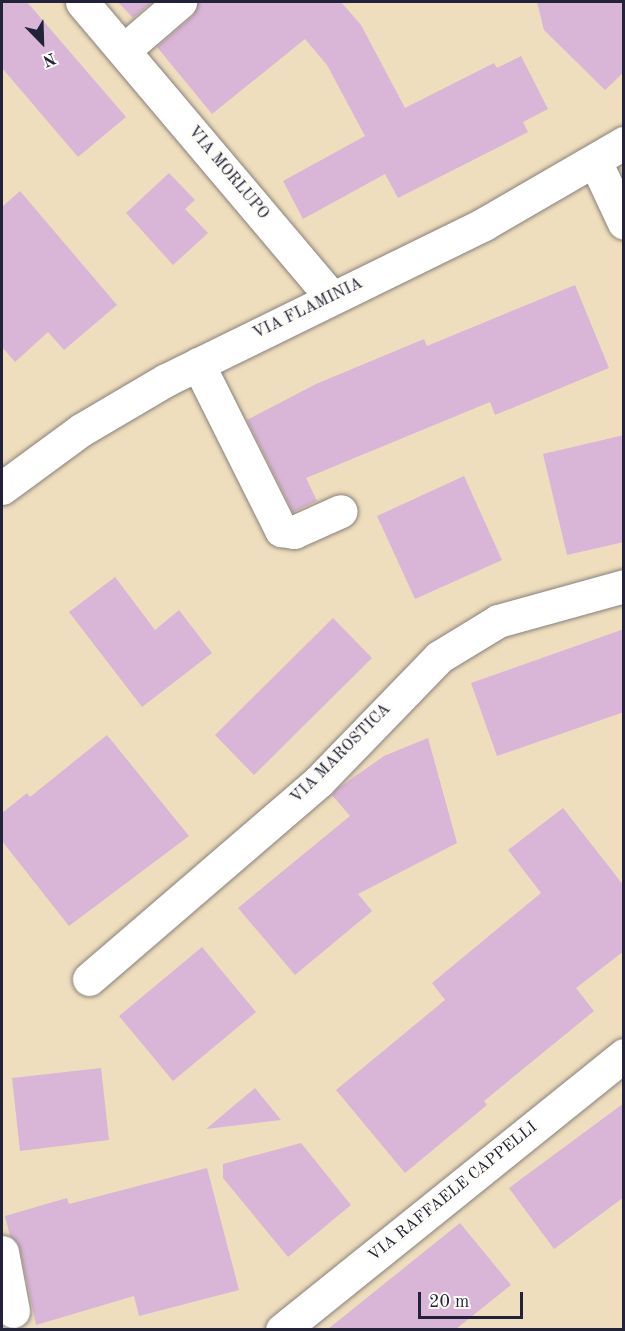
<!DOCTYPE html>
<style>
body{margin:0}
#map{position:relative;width:625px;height:1331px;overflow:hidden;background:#efdebd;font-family:"Old Standard TT",serif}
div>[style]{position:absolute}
.building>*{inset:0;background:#d9b5d7}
.roads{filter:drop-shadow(0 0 2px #88807c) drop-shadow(0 0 2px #88807c)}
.street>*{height:33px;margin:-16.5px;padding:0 16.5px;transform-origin:16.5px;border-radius:16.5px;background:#fff}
.secondary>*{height:33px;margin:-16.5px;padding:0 16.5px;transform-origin:16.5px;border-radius:16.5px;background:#fff}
span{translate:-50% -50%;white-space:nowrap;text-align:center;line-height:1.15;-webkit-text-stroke:5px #fdfcf7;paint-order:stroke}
.street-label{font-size:16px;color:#22223b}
.frame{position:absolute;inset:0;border:3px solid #22223b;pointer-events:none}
.north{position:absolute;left:12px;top:12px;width:60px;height:60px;-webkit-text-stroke:4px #fdfcf7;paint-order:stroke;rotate:157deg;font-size:16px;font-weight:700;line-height:24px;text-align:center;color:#22223b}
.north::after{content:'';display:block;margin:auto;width:21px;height:27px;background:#22223b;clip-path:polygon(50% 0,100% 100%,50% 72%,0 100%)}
.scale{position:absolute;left:418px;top:1292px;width:105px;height:27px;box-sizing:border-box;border:3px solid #22223b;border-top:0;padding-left:8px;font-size:18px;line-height:21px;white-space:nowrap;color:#22223b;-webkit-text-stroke:4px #fdfcf7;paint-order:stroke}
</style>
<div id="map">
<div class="building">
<div style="clip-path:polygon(2px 2px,27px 2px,126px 117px,78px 157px,2px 68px)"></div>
<div style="clip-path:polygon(118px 2px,152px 2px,133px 18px)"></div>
<div style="clip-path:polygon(198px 2px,341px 2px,361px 25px,405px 108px,494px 63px,497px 68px,521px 56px,548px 109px,523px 122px,528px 132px,398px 198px,385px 174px,303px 219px,283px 181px,365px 136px,327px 65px,305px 39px,212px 114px,157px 47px,193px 16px)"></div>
<div style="clip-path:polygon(537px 2px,624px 2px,624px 72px,605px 90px,544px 30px)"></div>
<div style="clip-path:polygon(169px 173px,195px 200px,185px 209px,208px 233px,173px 265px,126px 213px)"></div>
<div style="clip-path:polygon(20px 191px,117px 305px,64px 350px,48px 332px,15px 362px,2px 347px,2px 207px)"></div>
<div style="clip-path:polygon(575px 285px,609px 368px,495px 415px,490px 402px,306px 478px,317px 501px,293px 512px,247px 420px,316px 384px,424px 339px,427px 346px)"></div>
<div style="clip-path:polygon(624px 435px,624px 542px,567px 555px,543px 454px)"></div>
<div style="clip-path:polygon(464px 476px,502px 560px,415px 599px,377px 516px)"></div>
<div style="clip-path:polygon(115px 577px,155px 630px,179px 610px,212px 653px,142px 707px,69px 612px)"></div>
<div style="clip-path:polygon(333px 618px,372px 658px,254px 775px,215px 735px)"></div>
<div style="clip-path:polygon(624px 629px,624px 712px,497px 756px,471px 683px)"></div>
<div style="clip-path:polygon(107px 735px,189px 836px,69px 926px,2px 841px,2px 813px,27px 793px,30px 797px)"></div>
<div style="clip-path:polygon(428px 738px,457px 843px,358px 894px,372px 911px,295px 975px,238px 908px,350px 816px,332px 795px,337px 789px,384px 756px)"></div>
<div style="clip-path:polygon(563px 808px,624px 886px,624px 951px,576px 988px,594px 1011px,484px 1101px,487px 1105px,405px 1173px,336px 1090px,445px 1000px,432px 983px,541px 893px,508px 850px)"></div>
<div style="clip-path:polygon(202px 947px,256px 1012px,173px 1081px,119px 1016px)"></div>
<div style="clip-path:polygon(101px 1068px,109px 1140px,20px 1151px,12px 1078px)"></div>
<div style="clip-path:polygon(255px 1088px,281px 1120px,206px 1129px)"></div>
<div style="clip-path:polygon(624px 1103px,624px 1197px,554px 1249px,509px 1188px)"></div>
<div style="clip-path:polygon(301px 1143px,351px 1205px,288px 1257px,223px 1178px,223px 1164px)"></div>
<div style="clip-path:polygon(207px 1168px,239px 1290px,139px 1316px,134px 1296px,36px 1325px,20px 1249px,10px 1236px,5px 1216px,67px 1198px,69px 1204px)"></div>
<div style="clip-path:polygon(460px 1223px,511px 1285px,456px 1329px,328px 1329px)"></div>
</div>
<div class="roads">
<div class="street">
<div style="left:82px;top:2px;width:386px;rotate:49.8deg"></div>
<div style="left:124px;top:50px;width:74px;rotate:-40.6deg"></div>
<div style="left:595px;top:161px;width:68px;rotate:64.9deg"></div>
<div style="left:198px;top:364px;width:186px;rotate:63.4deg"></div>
<div style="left:281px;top:530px;width:13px;rotate:9deg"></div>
<div style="left:294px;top:532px;width:51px;rotate:-24.1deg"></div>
<div style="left:89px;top:979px;width:302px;rotate:-40.7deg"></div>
<div style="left:318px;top:782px;width:174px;rotate:-45.9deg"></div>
<div style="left:439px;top:657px;width:69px;rotate:-31.4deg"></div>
<div style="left:498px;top:621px;width:131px;rotate:-15.5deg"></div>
<div style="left:2px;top:1252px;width:60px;rotate:79.4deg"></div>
<div style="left:282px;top:1330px;width:439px;rotate:-38.8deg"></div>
</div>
<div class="secondary">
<div style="left:2px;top:488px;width:98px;rotate:-36.3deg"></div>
<div style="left:81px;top:430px;width:99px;rotate:-30.5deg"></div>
<div style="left:166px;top:380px;width:354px;rotate:-26.1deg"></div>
<div style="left:484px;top:224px;width:162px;rotate:-30.1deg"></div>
</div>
</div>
<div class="street-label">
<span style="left:228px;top:173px;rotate:50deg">VIA MORLUPO</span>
<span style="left:308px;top:309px;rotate:-26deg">VIA FLAMINIA</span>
<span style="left:341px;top:754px;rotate:-45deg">VIA MAROSTICA</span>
<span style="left:453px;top:1192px;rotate:-39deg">VIA RAFFAELE CAPPELLI</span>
</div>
<div class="frame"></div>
<div class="north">N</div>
<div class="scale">20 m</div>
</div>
